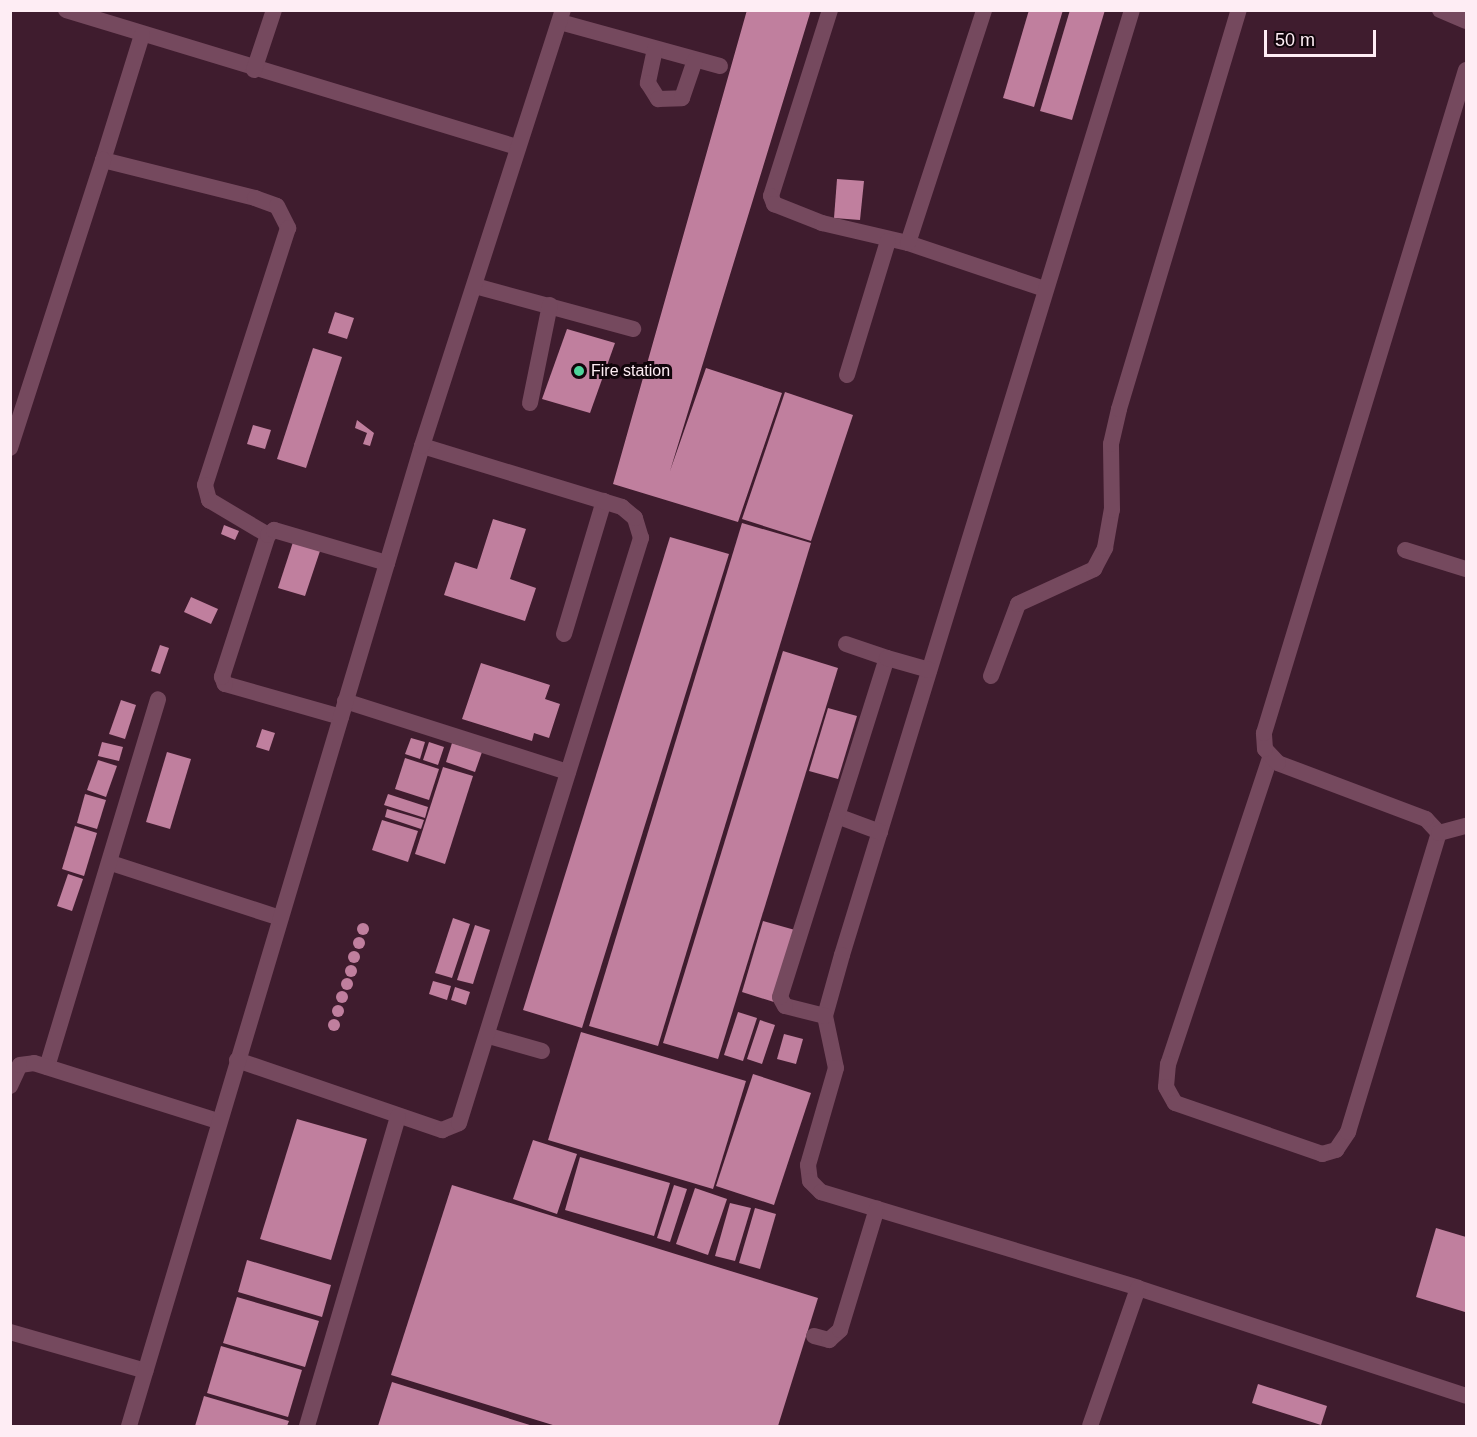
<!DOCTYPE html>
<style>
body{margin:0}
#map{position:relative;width:1477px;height:1437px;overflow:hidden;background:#301423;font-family:Arial,sans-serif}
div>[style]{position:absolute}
.built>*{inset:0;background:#3f1c2e}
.building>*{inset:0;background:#c07f9e}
.round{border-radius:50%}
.minor>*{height:16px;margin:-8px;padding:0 8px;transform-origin:8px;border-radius:8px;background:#75495e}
.dots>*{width:16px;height:16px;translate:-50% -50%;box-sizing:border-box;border:3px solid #11050b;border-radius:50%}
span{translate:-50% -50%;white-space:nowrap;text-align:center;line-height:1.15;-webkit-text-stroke:6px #11050b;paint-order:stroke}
.poi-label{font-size:16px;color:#feedf4}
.left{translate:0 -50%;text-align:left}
.frame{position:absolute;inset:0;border:12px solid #feedf4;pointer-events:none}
.scale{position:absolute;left:1264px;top:30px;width:112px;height:27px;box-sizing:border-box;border:3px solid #feedf4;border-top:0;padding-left:8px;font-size:18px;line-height:21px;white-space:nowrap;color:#feedf4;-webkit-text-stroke:4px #11050b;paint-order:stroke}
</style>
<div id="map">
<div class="built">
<div style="clip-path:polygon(10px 11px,1466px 11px,1466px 1426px,11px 1426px)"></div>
</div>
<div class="building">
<div style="clip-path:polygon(747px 10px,811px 10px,670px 471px,706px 368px,782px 393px,738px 522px,613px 484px)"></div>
<div style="clip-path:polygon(1029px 10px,1063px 10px,1034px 107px,1003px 98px)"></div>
<div style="clip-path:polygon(1070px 10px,1105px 10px,1072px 120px,1040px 111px)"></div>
<div style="clip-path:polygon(837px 179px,864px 181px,860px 220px,834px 218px)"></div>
<div style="clip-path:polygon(335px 312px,354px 318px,347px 339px,328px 333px)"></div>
<div style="clip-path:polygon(567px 329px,615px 343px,590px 413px,542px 399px)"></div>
<div style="clip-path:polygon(313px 348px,342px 357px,306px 468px,277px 459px)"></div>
<div style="clip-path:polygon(785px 392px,853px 415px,811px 541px,742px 519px)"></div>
<div style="clip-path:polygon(357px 420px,374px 433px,370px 446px,363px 444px,367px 433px,355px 428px)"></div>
<div style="clip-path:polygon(253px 425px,271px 430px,265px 449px,247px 444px)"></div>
<div style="clip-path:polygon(493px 519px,526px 529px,510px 579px,536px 588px,525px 621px,444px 595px,455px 562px,477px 569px)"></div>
<div style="clip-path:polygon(742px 523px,811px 543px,658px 1046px,589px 1026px)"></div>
<div style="clip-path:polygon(224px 525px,239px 531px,235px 540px,221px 534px)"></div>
<div style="clip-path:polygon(670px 537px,729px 554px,582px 1028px,523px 1010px)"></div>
<div style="clip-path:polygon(294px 539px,321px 548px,305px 596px,278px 588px)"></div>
<div style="clip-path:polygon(191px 597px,218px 609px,211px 624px,184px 612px)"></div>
<div style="clip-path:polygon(160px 645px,169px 648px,160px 674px,151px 671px)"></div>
<div style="clip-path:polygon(783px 651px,838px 668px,718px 1059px,663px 1043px)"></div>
<div style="clip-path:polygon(481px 663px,550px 685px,545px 699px,560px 704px,549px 738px,534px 733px,532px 741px,462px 719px)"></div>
<div style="clip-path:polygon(121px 700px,136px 705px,125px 739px,109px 734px)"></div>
<div style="clip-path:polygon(828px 708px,857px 716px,838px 779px,809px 771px)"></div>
<div style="clip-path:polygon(262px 729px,275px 733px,269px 751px,256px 747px)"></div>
<div style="clip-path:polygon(411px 738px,425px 742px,420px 759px,405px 754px)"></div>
<div style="clip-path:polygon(102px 742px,123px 747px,119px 761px,98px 756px)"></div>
<div style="clip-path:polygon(429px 742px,444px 747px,438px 765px,423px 760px)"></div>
<div style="clip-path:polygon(452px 743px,482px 752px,475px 772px,446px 762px)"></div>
<div style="clip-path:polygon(167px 752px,191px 759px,170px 829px,146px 822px)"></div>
<div style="clip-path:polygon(405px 758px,439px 769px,429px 800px,395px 789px)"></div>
<div style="clip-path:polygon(98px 760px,117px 766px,106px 797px,87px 790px)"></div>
<div style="clip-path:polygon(443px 767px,473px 776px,445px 864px,415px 854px)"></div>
<div style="clip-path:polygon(85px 794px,106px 800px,97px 829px,77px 823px)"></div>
<div style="clip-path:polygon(388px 794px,428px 807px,425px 818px,384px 805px)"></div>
<div style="clip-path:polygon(387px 809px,424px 820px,421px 829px,385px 817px)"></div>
<div style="clip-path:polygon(382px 820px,418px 831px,408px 862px,372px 850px)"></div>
<div style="clip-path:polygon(75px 826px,97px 833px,84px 876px,62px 869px)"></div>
<div style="clip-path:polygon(68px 874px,83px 879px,72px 911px,57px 906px)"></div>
<div style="clip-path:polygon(453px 918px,470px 924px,452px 978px,435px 973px)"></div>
<div style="clip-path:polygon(763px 921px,795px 930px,774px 1002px,742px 992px)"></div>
<div class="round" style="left:357px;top:923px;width:12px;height:12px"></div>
<div style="clip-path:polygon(475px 925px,490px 930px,473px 984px,457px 980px)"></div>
<div class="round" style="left:353px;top:937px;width:12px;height:12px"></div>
<div class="round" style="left:348px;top:951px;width:12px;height:12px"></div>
<div class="round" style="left:345px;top:965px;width:12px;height:12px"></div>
<div class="round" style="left:341px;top:978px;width:12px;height:12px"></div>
<div style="clip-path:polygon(433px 981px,451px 986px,447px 1000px,429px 994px)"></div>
<div style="clip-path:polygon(455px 987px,470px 992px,466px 1005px,451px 1000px)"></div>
<div class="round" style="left:336px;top:991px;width:12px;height:12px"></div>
<div class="round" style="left:332px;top:1005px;width:12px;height:12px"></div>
<div style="clip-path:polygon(738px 1012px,757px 1018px,743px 1061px,724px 1055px)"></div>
<div class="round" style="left:328px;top:1019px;width:12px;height:12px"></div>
<div style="clip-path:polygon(760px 1020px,775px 1025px,762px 1064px,747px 1059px)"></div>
<div style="clip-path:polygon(581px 1032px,746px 1081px,713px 1189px,548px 1140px)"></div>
<div style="clip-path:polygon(784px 1034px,803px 1039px,796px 1064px,777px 1059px)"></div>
<div style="clip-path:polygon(753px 1074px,811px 1093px,774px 1205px,716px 1186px)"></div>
<div style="clip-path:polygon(297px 1119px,367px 1139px,331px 1260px,260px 1239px)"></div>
<div style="clip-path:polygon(533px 1140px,577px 1154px,557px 1214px,513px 1199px)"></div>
<div style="clip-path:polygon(580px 1157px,670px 1183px,654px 1236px,565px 1210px)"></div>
<div style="clip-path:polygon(452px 1185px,818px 1298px,778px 1426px,556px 1426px,391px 1375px)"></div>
<div style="clip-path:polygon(674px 1185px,687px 1189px,670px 1242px,657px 1238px)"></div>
<div style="clip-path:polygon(695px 1188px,727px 1199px,708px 1255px,676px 1244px)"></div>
<div style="clip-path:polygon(730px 1203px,751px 1208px,735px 1261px,715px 1256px)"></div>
<div style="clip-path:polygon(755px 1208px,776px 1214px,760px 1269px,739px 1263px)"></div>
<div style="clip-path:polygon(1436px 1228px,1466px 1237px,1465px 1312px,1416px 1297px)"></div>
<div style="clip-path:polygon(247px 1260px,331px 1285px,322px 1317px,238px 1292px)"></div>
<div style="clip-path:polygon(237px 1297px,319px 1321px,305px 1367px,223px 1343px)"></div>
<div style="clip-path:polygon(221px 1346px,302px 1370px,288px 1417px,207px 1393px)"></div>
<div style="clip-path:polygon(392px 1382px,533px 1426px,378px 1426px)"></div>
<div style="clip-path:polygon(1258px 1384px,1327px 1406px,1321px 1425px,1252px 1403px)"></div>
<div style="clip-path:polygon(204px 1396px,289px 1421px,287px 1426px,195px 1426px)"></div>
</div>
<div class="minor">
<div style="left:66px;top:10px;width:470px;rotate:16.9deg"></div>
<div style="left:830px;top:10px;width:195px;rotate:107.6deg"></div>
<div style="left:771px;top:196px;width:9px;rotate:69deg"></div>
<div style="left:774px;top:204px;width:52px;rotate:21.6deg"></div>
<div style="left:822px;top:223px;width:88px;rotate:13.1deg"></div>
<div style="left:908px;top:243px;width:145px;rotate:18.6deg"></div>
<div style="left:1132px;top:10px;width:988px;rotate:107.06deg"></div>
<div style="left:842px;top:955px;width:63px;rotate:105.6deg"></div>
<div style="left:825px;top:1016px;width:53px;rotate:78.1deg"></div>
<div style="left:836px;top:1068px;width:101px;rotate:106.1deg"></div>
<div style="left:808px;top:1165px;width:16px;rotate:83deg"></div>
<div style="left:810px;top:1181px;width:16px;rotate:45deg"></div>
<div style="left:821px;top:1192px;width:331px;rotate:16.8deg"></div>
<div style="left:1138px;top:1288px;width:345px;rotate:18.2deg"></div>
<div style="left:1440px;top:10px;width:28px;rotate:23deg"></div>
<div style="left:560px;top:22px;width:166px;rotate:15.4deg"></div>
<div style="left:142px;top:35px;width:131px;rotate:107.3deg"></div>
<div style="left:103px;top:160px;width:157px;rotate:14deg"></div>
<div style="left:255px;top:198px;width:23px;rotate:20deg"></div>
<div style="left:277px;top:206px;width:25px;rotate:63deg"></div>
<div style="left:288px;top:228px;width:270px;rotate:107.9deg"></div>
<div style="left:205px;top:485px;width:16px;rotate:75deg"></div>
<div style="left:209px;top:500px;width:69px;rotate:30.7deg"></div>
<div style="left:655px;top:49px;width:35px;rotate:102deg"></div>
<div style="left:648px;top:83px;width:19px;rotate:58deg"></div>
<div style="left:658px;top:99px;width:24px;rotate:-2deg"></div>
<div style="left:682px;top:98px;width:40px;rotate:-71.1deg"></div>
<div style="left:254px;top:70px;width:63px;rotate:-71.6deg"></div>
<div style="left:908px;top:243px;width:245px;rotate:-71.9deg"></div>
<div style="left:475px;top:286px;width:164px;rotate:15.2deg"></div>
<div style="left:847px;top:375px;width:140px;rotate:-73deg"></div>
<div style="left:530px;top:403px;width:100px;rotate:-78.5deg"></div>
<div style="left:10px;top:448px;width:303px;rotate:-72.1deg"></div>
<div style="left:1405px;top:550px;width:64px;rotate:17.3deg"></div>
<div style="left:564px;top:634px;width:139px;rotate:-73.3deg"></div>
<div style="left:846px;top:644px;width:43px;rotate:18.9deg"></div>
<div style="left:991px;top:676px;width:77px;rotate:-69.4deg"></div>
<div style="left:1018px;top:604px;width:84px;rotate:-24.7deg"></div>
<div style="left:1094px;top:569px;width:24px;rotate:-62deg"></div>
<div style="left:1105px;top:548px;width:39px;rotate:-80deg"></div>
<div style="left:1112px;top:510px;width:66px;rotate:-90.9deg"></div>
<div style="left:1111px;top:444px;width:36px;rotate:-77deg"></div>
<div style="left:1119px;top:409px;width:417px;rotate:-73.3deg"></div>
<div style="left:345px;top:701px;width:234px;rotate:17.7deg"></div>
<div style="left:341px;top:717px;width:121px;rotate:-164.1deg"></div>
<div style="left:225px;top:684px;width:8px;rotate:-113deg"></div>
<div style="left:222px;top:677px;width:149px;rotate:-72.1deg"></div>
<div style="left:268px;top:535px;width:8px;rotate:-40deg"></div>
<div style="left:274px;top:530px;width:118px;rotate:16.3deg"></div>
<div style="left:1270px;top:758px;width:323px;rotate:108.4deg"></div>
<div style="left:1168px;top:1064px;width:23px;rotate:95deg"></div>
<div style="left:1166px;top:1087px;width:18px;rotate:61deg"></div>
<div style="left:1175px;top:1103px;width:156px;rotate:19.1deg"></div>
<div style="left:1322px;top:1154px;width:15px;rotate:-16deg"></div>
<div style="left:1336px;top:1150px;width:22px;rotate:-56deg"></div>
<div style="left:1348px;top:1132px;width:313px;rotate:-73.1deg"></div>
<div style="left:1439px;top:833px;width:19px;rotate:-133deg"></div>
<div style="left:1426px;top:819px;width:158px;rotate:-159.3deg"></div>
<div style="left:1278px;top:763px;width:19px;rotate:-133deg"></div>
<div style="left:1265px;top:749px;width:16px;rotate:-94deg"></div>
<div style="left:1264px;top:733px;width:693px;rotate:-73.06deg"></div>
<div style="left:837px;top:816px;width:46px;rotate:20.4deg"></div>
<div style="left:1439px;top:833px;width:28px;rotate:-15deg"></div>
<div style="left:111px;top:863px;width:178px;rotate:18deg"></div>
<div style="left:825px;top:1016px;width:41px;rotate:-166deg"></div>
<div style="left:785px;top:1006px;width:10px;rotate:-119deg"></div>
<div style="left:780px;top:997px;width:355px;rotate:-72.5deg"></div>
<div style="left:887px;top:658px;width:44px;rotate:15.9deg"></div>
<div style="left:489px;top:1036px;width:55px;rotate:15.8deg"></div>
<div style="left:237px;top:1060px;width:217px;rotate:18.9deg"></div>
<div style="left:442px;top:1130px;width:18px;rotate:-22deg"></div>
<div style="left:459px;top:1123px;width:613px;rotate:-72.72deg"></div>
<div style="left:641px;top:538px;width:21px;rotate:-107deg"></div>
<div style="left:635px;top:518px;width:17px;rotate:-140deg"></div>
<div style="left:622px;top:507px;width:209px;rotate:-163deg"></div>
<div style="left:47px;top:1067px;width:384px;rotate:-73.2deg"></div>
<div style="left:10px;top:1086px;width:23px;rotate:-65deg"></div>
<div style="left:20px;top:1065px;width:14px;rotate:-8deg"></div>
<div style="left:34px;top:1063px;width:193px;rotate:17.5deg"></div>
<div style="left:10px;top:1332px;width:141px;rotate:16deg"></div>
<div style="left:814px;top:1336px;width:16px;rotate:15deg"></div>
<div style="left:829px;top:1340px;width:15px;rotate:-42deg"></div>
<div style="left:840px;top:1330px;width:127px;rotate:-73.1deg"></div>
<div style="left:129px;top:1426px;width:1023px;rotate:-73.35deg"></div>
<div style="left:422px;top:446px;width:458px;rotate:-72.1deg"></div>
<div style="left:307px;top:1426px;width:322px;rotate:-73.6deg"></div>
<div style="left:1090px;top:1426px;width:146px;rotate:-70.8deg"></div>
</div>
<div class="dots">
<div style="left:579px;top:371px;background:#4dd39a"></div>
</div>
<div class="poi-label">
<span class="left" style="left:591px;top:371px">Fire station</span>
</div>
<div class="frame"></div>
<div class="scale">50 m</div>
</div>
